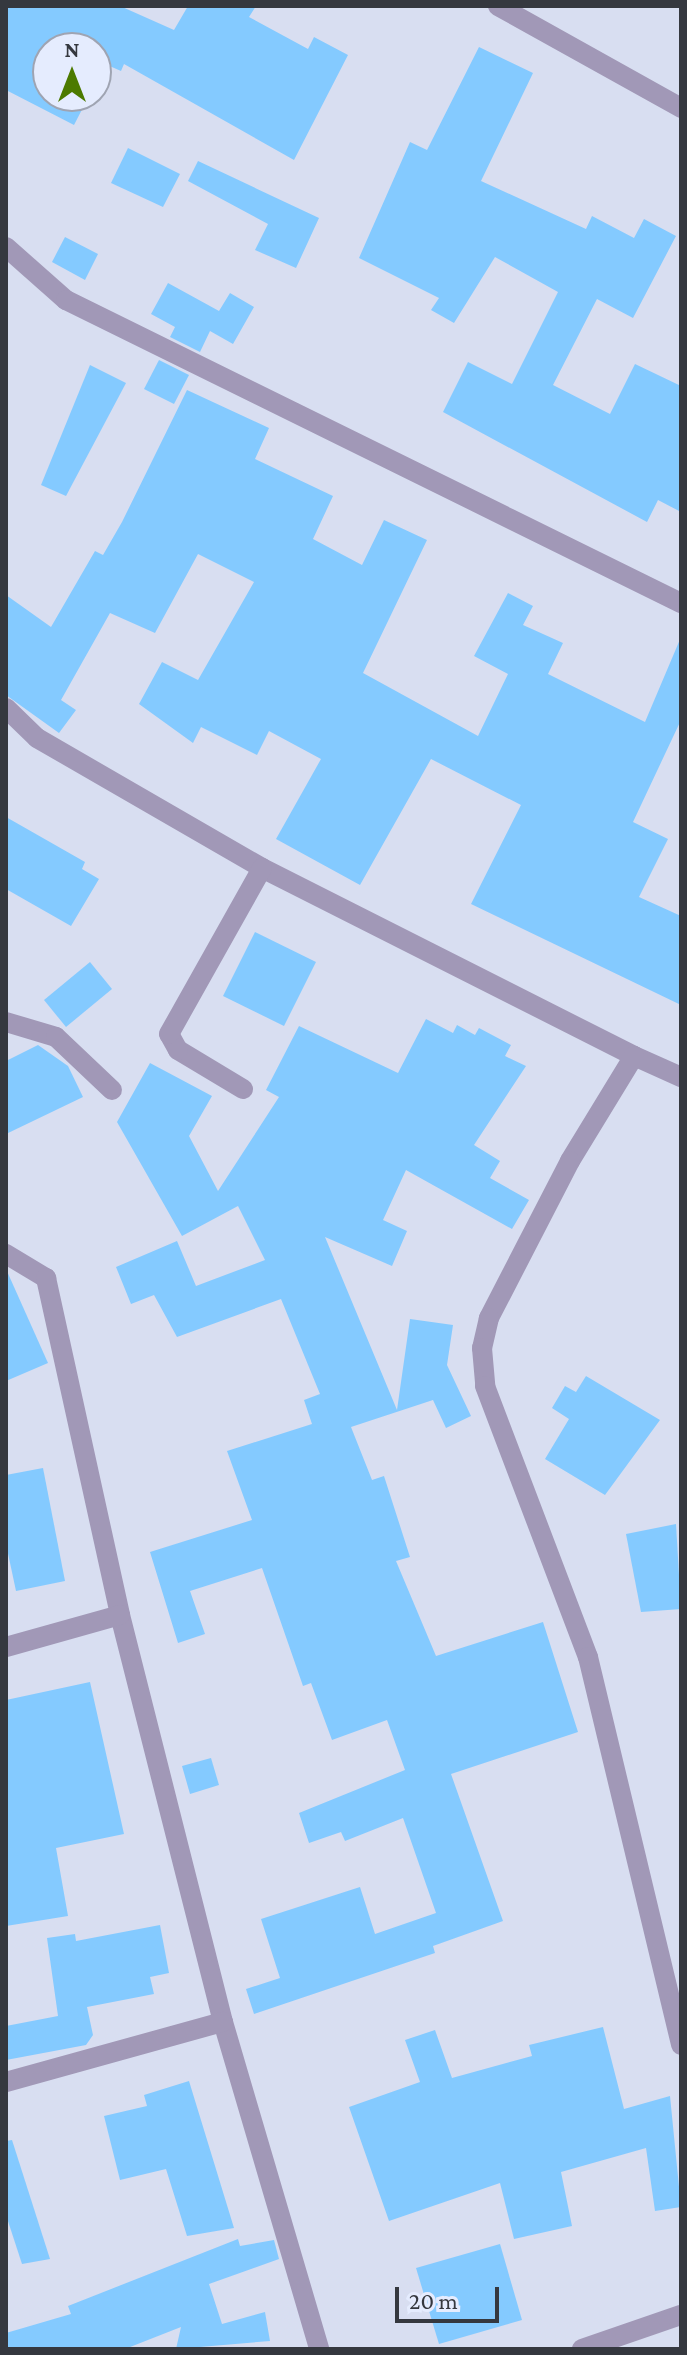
<!DOCTYPE html>
<style>
body{margin:0}
#map{position:relative;width:687px;height:2355px;overflow:hidden;background:#d8def1;font-family:"Crimson Pro",serif}
div>[style]{position:absolute}
.building>*{inset:0;background:#84caff}
.minor>*{height:20px;margin:-10px;padding:0 10px;transform-origin:10px;border-radius:10px;background:#a198b7}
span{translate:-50% -50%;white-space:nowrap;text-align:center;line-height:1.15;-webkit-text-stroke:6px #e5ecfe;paint-order:stroke}
.frame{position:absolute;inset:0;border:8px solid #35383f;pointer-events:none}
.north{position:absolute;left:32px;top:32px;width:80px;height:80px;box-sizing:border-box;background:#e5ecfe;border:2px solid #9fa4b2;border-radius:50%;rotate:0deg;font-size:22px;font-weight:700;line-height:32px;text-align:center;color:#35383f}
.north::after{content:'';display:block;margin:auto;width:28px;height:36px;background:#4c7a00;clip-path:polygon(50% 0,100% 100%,50% 72%,0 100%)}
.scale{position:absolute;left:395px;top:2287px;width:104px;height:36px;box-sizing:border-box;border:4px solid #35383f;border-top:0;padding-left:10px;font-size:24px;line-height:28px;white-space:nowrap;color:#35383f;-webkit-text-stroke:6px #e5ecfe;paint-order:stroke}
</style>
<div id="map">
<div class="building">
<div style="clip-path:polygon(6px 6px,120px 6px,174px 30px,188px 6px,256px 6px,249px 17px,308px 49px,314px 37px,348px 55px,294px 160px,124px 64px,121px 71px,105px 64px,96px 82px,96px 48px,48px 48px,48px 96px,89px 96px,74px 125px,6px 90px)"></div>
<div style="clip-path:polygon(479px 47px,533px 73px,481px 181px,586px 229px,592px 216px,634px 238px,644px 219px,676px 236px,633px 318px,597px 299px,553px 385px,610px 414px,635px 364px,681px 386px,681px 512px,658px 500px,647px 522px,443px 412px,468px 362px,512px 384px,558px 292px,495px 257px,454px 323px,431px 310px,439px 298px,359px 258px,410px 142px,427px 150px)"></div>
<div style="clip-path:polygon(128px 148px,180px 174px,163px 207px,111px 183px)"></div>
<div style="clip-path:polygon(198px 161px,319px 218px,296px 268px,255px 250px,268px 224px,188px 181px)"></div>
<div style="clip-path:polygon(65px 237px,98px 254px,85px 280px,52px 262px)"></div>
<div style="clip-path:polygon(168px 283px,219px 311px,230px 293px,254px 307px,233px 344px,210px 331px,200px 352px,170px 337px,175px 327px,151px 314px)"></div>
<div style="clip-path:polygon(159px 360px,189px 375px,174px 404px,144px 389px)"></div>
<div style="clip-path:polygon(90px 365px,126px 383px,66px 496px,41px 485px)"></div>
<div style="clip-path:polygon(187px 390px,269px 428px,255px 459px,333px 496px,313px 539px,362px 565px,384px 520px,427px 540px,363px 673px,478px 736px,508px 674px,474px 656px,508px 593px,533px 606px,523px 625px,563px 643px,548px 674px,645px 722px,681px 637px,681px 720px,633px 822px,668px 839px,639px 897px,681px 916px,681px 1005px,471px 904px,521px 805px,431px 759px,360px 885px,276px 839px,321px 759px,269px 731px,257px 755px,201px 727px,193px 743px,139px 704px,162px 662px,198px 680px,254px 582px,198px 554px,155px 633px,110px 613px,61px 700px,76px 710px,59px 733px,6px 695px,6px 595px,51px 627px,95px 551px,103px 555px,122px 522px)"></div>
<div style="clip-path:polygon(6px 817px,85px 862px,82px 869px,99px 879px,71px 926px,6px 889px)"></div>
<div style="clip-path:polygon(255px 932px,316px 962px,284px 1026px,223px 996px)"></div>
<div style="clip-path:polygon(90px 962px,112px 989px,66px 1027px,44px 1000px)"></div>
<div style="clip-path:polygon(426px 1019px,453px 1033px,457px 1025px,475px 1035px,479px 1028px,511px 1045px,505px 1056px,526px 1066px,474px 1145px,500px 1161px,490px 1178px,529px 1200px,512px 1229px,406px 1170px,383px 1220px,407px 1231px,392px 1266px,325px 1237px,397px 1410px,410px 1319px,453px 1325px,447px 1365px,471px 1416px,446px 1428px,433px 1400px,351px 1427px,372px 1480px,384px 1476px,410px 1557px,396px 1561px,436px 1656px,543px 1622px,578px 1732px,451px 1774px,503px 1921px,433px 1946px,435px 1953px,254px 2014px,246px 1989px,280px 1978px,261px 1919px,360px 1887px,375px 1934px,436px 1913px,403px 1818px,345px 1841px,341px 1832px,309px 1843px,299px 1813px,405px 1770px,387px 1720px,332px 1740px,311px 1683px,303px 1686px,262px 1568px,190px 1591px,205px 1634px,178px 1643px,150px 1552px,252px 1520px,227px 1451px,312px 1424px,304px 1400px,320px 1394px,281px 1299px,177px 1337px,154px 1295px,131px 1304px,116px 1267px,177px 1241px,196px 1286px,265px 1260px,238px 1206px,182px 1236px,117px 1122px,150px 1063px,212px 1096px,189px 1136px,218px 1191px,279px 1097px,266px 1090px,299px 1026px,398px 1073px)"></div>
<div style="clip-path:polygon(38px 1045px,68px 1066px,83px 1097px,6px 1134px,6px 1061px)"></div>
<div style="clip-path:polygon(6px 1269px,48px 1363px,6px 1381px)"></div>
<div style="clip-path:polygon(586px 1376px,660px 1420px,605px 1495px,545px 1459px,569px 1419px,552px 1408px,565px 1386px,576px 1392px)"></div>
<div style="clip-path:polygon(43px 1468px,65px 1581px,16px 1591px,6px 1544px,6px 1475px)"></div>
<div style="clip-path:polygon(676px 1524px,681px 1609px,641px 1612px,626px 1534px)"></div>
<div style="clip-path:polygon(90px 1682px,124px 1834px,56px 1848px,68px 1916px,6px 1926px,6px 1700px)"></div>
<div style="clip-path:polygon(211px 1758px,219px 1785px,190px 1794px,182px 1766px)"></div>
<div style="clip-path:polygon(160px 1925px,169px 1973px,150px 1977px,154px 1994px,87px 2007px,93px 2035px,86px 2045px,6px 2060px,6px 2026px,58px 2016px,47px 1938px,75px 1934px,76px 1941px)"></div>
<div style="clip-path:polygon(603px 2027px,624px 2109px,670px 2096px,681px 2207px,655px 2211px,646px 2148px,561px 2172px,572px 2226px,514px 2239px,500px 2183px,389px 2221px,349px 2107px,420px 2082px,405px 2040px,435px 2030px,452px 2078px,532px 2056px,529px 2045px)"></div>
<div style="clip-path:polygon(189px 2081px,234px 2228px,187px 2236px,166px 2169px,120px 2180px,104px 2116px,147px 2106px,144px 2095px)"></div>
<div style="clip-path:polygon(12px 2140px,50px 2259px,22px 2264px,6px 2215px,6px 2141px)"></div>
<div style="clip-path:polygon(238px 2239px,240px 2246px,274px 2240px,279px 2259px,209px 2284px,222px 2324px,265px 2312px,270px 2341px,176px 2349px,181px 2327px,125px 2349px,6px 2349px,6px 2333px,71px 2314px,68px 2306px)"></div>
<div style="clip-path:polygon(500px 2244px,522px 2320px,439px 2344px,416px 2268px)"></div>
</div>
<div class="minor">
<div style="left:498px;top:6px;width:210px;rotate:29.1deg"></div>
<div style="left:6px;top:247px;width:80px;rotate:41.5deg"></div>
<div style="left:66px;top:300px;width:686px;rotate:26.23deg"></div>
<div style="left:6px;top:708px;width:43px;rotate:44.1deg"></div>
<div style="left:37px;top:738px;width:260px;rotate:30deg"></div>
<div style="left:262px;top:868px;width:417px;rotate:26.8deg"></div>
<div style="left:6px;top:1022px;width:52px;rotate:16.7deg"></div>
<div style="left:56px;top:1037px;width:77px;rotate:43.4deg"></div>
<div style="left:681px;top:1077px;width:51px;rotate:-155.9deg"></div>
<div style="left:634px;top:1056px;width:123px;rotate:121.4deg"></div>
<div style="left:570px;top:1161px;width:177px;rotate:117.3deg"></div>
<div style="left:489px;top:1318px;width:31px;rotate:103deg"></div>
<div style="left:482px;top:1348px;width:38px;rotate:85deg"></div>
<div style="left:485px;top:1386px;width:290px;rotate:69.2deg"></div>
<div style="left:588px;top:1657px;width:399px;rotate:76.5deg"></div>
<div style="left:243px;top:1089px;width:76px;rotate:-149deg"></div>
<div style="left:178px;top:1050px;width:18px;rotate:-119deg"></div>
<div style="left:169px;top:1034px;width:190px;rotate:-60.7deg"></div>
<div style="left:6px;top:1254px;width:47px;rotate:31deg"></div>
<div style="left:46px;top:1278px;width:345px;rotate:77.6deg"></div>
<div style="left:120px;top:1615px;width:420px;rotate:75.8deg"></div>
<div style="left:223px;top:2022px;width:341px;rotate:73.6deg"></div>
<div style="left:6px;top:1647px;width:118px;rotate:-15.7deg"></div>
<div style="left:6px;top:2082px;width:225px;rotate:-15.5deg"></div>
<div style="left:582px;top:2349px;width:105px;rotate:-19deg"></div>
</div>
<div class="frame"></div>
<div class="north">N</div>
<div class="scale">20 m</div>
</div>
